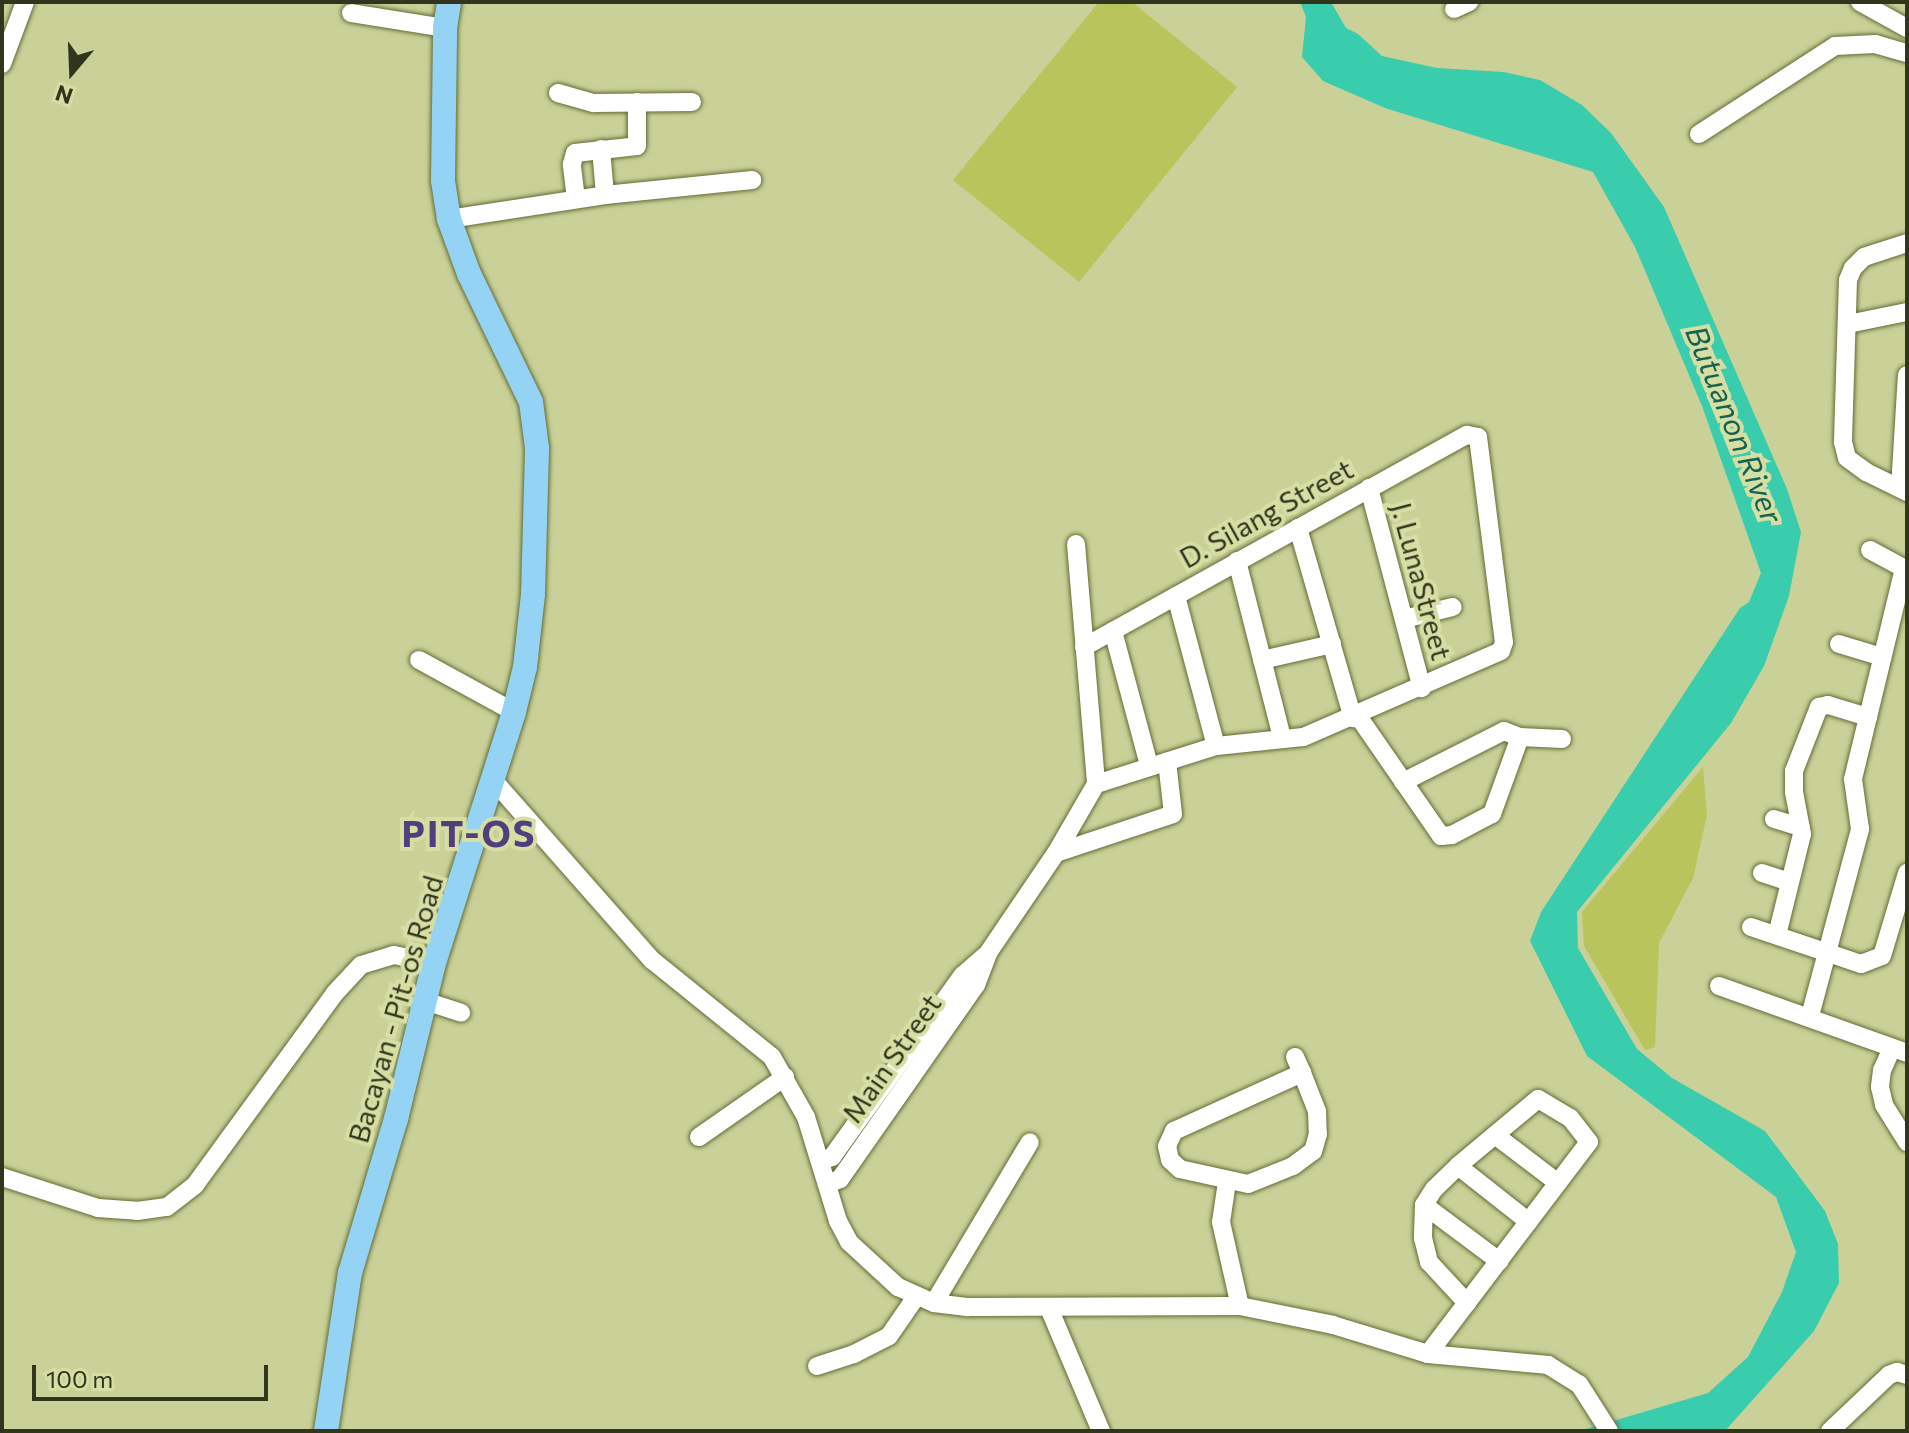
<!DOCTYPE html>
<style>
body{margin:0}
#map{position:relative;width:1909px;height:1433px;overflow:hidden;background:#c9d198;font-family:Commissioner,sans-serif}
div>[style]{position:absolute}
.green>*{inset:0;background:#b9c45c}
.water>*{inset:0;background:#39cdad}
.roads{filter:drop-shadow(0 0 2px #656c36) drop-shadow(0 0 2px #656c36)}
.minor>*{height:18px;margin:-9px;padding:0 9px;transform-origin:9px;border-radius:9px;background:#fff}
.major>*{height:24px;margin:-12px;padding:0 12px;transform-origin:12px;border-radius:12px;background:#94d3f4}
span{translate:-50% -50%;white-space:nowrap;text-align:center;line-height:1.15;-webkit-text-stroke:8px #d6dea4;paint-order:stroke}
.street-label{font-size:28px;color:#32351e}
.water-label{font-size:30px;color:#146251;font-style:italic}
.district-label{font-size:36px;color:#503f7c;font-weight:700;letter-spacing:2px}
.frame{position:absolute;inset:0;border:4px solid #32351e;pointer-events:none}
.north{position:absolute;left:32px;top:32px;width:80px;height:80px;-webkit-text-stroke:6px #d6dea4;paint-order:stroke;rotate:199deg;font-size:22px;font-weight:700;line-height:32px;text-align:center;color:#32351e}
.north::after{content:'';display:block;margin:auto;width:28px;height:36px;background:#32351e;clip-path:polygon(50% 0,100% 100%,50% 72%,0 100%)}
.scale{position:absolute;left:32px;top:1365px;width:236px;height:36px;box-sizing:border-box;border:4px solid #32351e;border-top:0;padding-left:10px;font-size:24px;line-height:28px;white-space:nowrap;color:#32351e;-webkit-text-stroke:6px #d6dea4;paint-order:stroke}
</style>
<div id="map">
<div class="green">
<div style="clip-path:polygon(1099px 2px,1132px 2px,1237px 87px,1079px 282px,953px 180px)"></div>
<div style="clip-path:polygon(1703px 767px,1707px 815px,1693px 878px,1659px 943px,1655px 1047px,1645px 1050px,1584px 946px,1582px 912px)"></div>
</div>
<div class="water">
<div style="clip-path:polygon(1300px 2px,1331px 2px,1346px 28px,1358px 34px,1382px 56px,1437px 68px,1504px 72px,1540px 80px,1582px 105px,1611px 133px,1664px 207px,1787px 489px,1801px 532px,1789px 596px,1764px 666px,1731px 723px,1577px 912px,1578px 948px,1637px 1049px,1672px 1078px,1765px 1131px,1825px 1211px,1838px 1244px,1839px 1283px,1814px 1331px,1725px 1431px,1579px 1431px,1708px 1393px,1748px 1357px,1782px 1292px,1796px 1252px,1776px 1197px,1587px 1056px,1530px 941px,1541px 912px,1740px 608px,1749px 602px,1761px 573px,1702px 406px,1635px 247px,1593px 172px,1385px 108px,1323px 81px,1302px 57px,1306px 17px)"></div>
</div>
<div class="roads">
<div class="minor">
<div style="left:1860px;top:2px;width:54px;rotate:29deg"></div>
<div style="left:1454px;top:9px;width:17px;rotate:-25deg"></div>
<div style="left:351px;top:13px;width:95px;rotate:9.1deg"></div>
<div style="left:2px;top:64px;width:66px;rotate:-69.6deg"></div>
<div style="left:558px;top:93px;width:37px;rotate:16deg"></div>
<div style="left:594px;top:103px;width:98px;rotate:-0.6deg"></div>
<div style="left:1699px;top:134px;width:162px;rotate:-32.9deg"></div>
<div style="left:1835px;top:46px;width:40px;rotate:-2.9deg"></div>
<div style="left:1875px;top:44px;width:33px;rotate:16deg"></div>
<div style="left:601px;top:149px;width:46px;rotate:85deg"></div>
<div style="left:576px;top:199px;width:35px;rotate:-97deg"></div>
<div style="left:572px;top:164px;width:11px;rotate:-75deg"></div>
<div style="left:575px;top:153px;width:62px;rotate:-6.4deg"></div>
<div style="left:637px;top:146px;width:44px;rotate:-90deg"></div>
<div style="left:449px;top:219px;width:158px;rotate:-8.7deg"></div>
<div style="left:605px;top:195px;width:148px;rotate:-5.8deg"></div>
<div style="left:1907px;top:243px;width:45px;rotate:162deg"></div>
<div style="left:1864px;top:257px;width:16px;rotate:135deg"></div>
<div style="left:1853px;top:268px;width:13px;rotate:113deg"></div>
<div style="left:1848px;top:280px;width:162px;rotate:91.8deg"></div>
<div style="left:1843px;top:442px;width:16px;rotate:76deg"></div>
<div style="left:1847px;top:458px;width:24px;rotate:36deg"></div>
<div style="left:1866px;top:472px;width:46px;rotate:26deg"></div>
<div style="left:1848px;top:324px;width:60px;rotate:-11.5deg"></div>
<div style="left:1369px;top:488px;width:207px;rotate:75.2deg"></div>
<div style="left:1900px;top:488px;width:113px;rotate:-86.5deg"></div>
<div style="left:1298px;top:528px;width:198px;rotate:73.9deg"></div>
<div style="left:1076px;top:544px;width:241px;rotate:85.2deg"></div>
<div style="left:1870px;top:550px;width:42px;rotate:28.4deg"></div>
<div style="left:1237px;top:561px;width:182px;rotate:75.7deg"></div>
<div style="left:1176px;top:596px;width:155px;rotate:75.1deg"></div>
<div style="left:1404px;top:619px;width:50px;rotate:-13.8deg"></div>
<div style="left:1113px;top:631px;width:139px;rotate:75deg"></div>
<div style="left:1839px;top:644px;width:45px;rotate:16.8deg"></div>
<div style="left:1084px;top:647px;width:438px;rotate:-29deg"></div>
<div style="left:1467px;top:435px;width:11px;rotate:10deg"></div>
<div style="left:1478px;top:437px;width:207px;rotate:82.8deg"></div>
<div style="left:1504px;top:642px;width:9px;rotate:108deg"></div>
<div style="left:1501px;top:651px;width:216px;rotate:156.5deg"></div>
<div style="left:1303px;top:737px;width:87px;rotate:174.1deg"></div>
<div style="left:1216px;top:746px;width:126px;rotate:162.4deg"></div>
<div style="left:419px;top:660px;width:108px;rotate:28.7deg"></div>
<div style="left:1262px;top:660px;width:72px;rotate:-12.9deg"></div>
<div style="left:1358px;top:716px;width:146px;rotate:55.3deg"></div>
<div style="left:1441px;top:836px;width:11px;rotate:-5deg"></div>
<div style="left:1452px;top:835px;width:45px;rotate:-27.7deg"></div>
<div style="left:1492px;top:814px;width:82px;rotate:-70deg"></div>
<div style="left:494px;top:781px;width:239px;rotate:48.6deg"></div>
<div style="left:652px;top:960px;width:154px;rotate:38.9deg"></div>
<div style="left:772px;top:1057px;width:69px;rotate:60.5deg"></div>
<div style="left:806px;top:1117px;width:109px;rotate:72.9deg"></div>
<div style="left:838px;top:1221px;width:24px;rotate:62deg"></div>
<div style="left:849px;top:1242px;width:67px;rotate:42.6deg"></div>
<div style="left:898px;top:1287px;width:39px;rotate:24deg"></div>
<div style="left:934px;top:1303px;width:35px;rotate:7deg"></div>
<div style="left:969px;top:1307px;width:271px;rotate:-0.2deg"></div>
<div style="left:1240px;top:1306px;width:95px;rotate:11.5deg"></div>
<div style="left:1333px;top:1325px;width:99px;rotate:17deg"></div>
<div style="left:1428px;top:1354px;width:121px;rotate:5.2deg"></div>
<div style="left:1548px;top:1365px;width:36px;rotate:32deg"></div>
<div style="left:1579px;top:1384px;width:56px;rotate:57.4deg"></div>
<div style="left:1403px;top:782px;width:113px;rotate:-26.8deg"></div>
<div style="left:1504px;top:731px;width:17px;rotate:21deg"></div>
<div style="left:1520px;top:737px;width:42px;rotate:2.7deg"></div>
<div style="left:1774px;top:819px;width:28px;rotate:17deg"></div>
<div style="left:1056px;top:853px;width:123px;rotate:-18.4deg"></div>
<div style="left:1173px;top:814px;width:53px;rotate:-96.5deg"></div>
<div style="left:1762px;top:873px;width:29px;rotate:18deg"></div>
<div style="left:1751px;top:927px;width:116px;rotate:18.6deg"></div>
<div style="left:1861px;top:964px;width:22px;rotate:-21deg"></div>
<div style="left:1882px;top:956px;width:87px;rotate:-73.2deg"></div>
<div style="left:1777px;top:935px;width:104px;rotate:-76.1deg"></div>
<div style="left:1802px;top:834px;width:43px;rotate:-100.8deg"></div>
<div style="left:1794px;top:792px;width:21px;rotate:-90deg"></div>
<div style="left:1794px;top:771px;width:69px;rotate:-68.7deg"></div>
<div style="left:1819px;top:707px;width:9px;rotate:-13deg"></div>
<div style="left:1828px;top:705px;width:42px;rotate:16.7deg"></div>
<div style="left:1719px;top:986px;width:200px;rotate:19.6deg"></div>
<div style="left:425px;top:1001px;width:38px;rotate:18deg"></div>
<div style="left:1810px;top:1016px;width:194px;rotate:-75deg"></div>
<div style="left:1860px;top:829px;width:50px;rotate:-98deg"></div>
<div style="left:1853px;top:779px;width:217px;rotate:-76.4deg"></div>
<div style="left:1892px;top:1048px;width:24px;rotate:114deg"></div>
<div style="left:1882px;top:1070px;width:17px;rotate:97deg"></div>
<div style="left:1880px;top:1087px;width:18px;rotate:77deg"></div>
<div style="left:1884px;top:1105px;width:44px;rotate:58.1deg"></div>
<div style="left:1295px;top:1057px;width:17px;rotate:66deg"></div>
<div style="left:1302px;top:1073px;width:41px;rotate:68.5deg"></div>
<div style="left:1317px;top:1111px;width:23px;rotate:88deg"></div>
<div style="left:1318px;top:1134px;width:18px;rotate:106deg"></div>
<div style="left:1313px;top:1151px;width:25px;rotate:143deg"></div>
<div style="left:1293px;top:1166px;width:48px;rotate:158.2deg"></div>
<div style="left:1248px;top:1184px;width:70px;rotate:-167.6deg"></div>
<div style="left:1180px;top:1169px;width:13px;rotate:-138deg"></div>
<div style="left:1170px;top:1160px;width:14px;rotate:-102deg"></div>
<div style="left:1167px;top:1146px;width:17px;rotate:-65deg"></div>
<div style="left:1174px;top:1131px;width:141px;rotate:-24.4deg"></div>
<div style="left:1495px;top:1135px;width:79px;rotate:37.3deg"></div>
<div style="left:699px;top:1137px;width:105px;rotate:-34.9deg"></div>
<div style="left:821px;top:1161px;width:12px;rotate:-20deg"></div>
<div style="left:832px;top:1157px;width:224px;rotate:-54.3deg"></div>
<div style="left:963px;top:975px;width:30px;rotate:-41deg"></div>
<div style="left:1458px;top:1166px;width:90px;rotate:38.3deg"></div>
<div style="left:2px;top:1177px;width:101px;rotate:17.9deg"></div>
<div style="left:98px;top:1208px;width:39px;rotate:4deg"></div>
<div style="left:137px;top:1211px;width:30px;rotate:-8deg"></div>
<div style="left:167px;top:1207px;width:36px;rotate:-38deg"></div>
<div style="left:195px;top:1185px;width:238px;rotate:-53.9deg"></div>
<div style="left:335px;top:993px;width:38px;rotate:-47deg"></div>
<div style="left:361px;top:965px;width:34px;rotate:-17deg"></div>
<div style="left:394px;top:955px;width:41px;rotate:11.3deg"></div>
<div style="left:1227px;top:1182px;width:40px;rotate:98.5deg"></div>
<div style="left:1221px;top:1222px;width:86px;rotate:77.3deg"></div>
<div style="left:827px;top:1184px;width:14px;rotate:-21deg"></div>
<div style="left:840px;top:1179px;width:237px;rotate:-55deg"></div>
<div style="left:976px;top:985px;width:34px;rotate:-69deg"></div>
<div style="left:988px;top:953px;width:121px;rotate:-55.8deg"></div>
<div style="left:1056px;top:853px;width:80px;rotate:-59.9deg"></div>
<div style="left:1424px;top:1205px;width:94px;rotate:36.7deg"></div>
<div style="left:934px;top:1303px;width:187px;rotate:-59.2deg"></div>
<div style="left:1049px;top:1308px;width:134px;rotate:67.1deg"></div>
<div style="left:1428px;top:1354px;width:266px;rotate:-52.8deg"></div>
<div style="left:1589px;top:1142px;width:31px;rotate:-128deg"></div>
<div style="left:1570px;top:1118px;width:37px;rotate:-149deg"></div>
<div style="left:1538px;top:1099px;width:104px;rotate:140.1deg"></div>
<div style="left:1458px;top:1166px;width:33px;rotate:136deg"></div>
<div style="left:1434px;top:1189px;width:19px;rotate:122deg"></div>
<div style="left:1424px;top:1205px;width:33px;rotate:92deg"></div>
<div style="left:1423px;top:1238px;width:25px;rotate:76deg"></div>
<div style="left:1429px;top:1262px;width:56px;rotate:47.2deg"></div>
<div style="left:817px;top:1366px;width:39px;rotate:-18deg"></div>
<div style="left:854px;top:1354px;width:39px;rotate:-27deg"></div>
<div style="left:889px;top:1336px;width:47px;rotate:-55.3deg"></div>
<div style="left:1830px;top:1431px;width:81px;rotate:-43.5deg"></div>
<div style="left:1889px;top:1375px;width:9px;rotate:-21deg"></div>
<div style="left:1897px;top:1372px;width:10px;rotate:17deg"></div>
</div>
<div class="major">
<div style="left:326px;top:1431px;width:160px;rotate:-81.4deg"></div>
<div style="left:350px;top:1273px;width:161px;rotate:-73.4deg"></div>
<div style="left:396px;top:1119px;width:161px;rotate:-76.3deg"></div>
<div style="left:434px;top:963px;width:263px;rotate:-72.3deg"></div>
<div style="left:514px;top:712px;width:46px;rotate:-76.3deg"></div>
<div style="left:525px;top:667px;width:73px;rotate:-83.7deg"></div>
<div style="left:533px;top:594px;width:146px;rotate:-88.4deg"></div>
<div style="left:537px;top:448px;width:46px;rotate:-97.4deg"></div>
<div style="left:531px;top:402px;width:142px;rotate:-115.8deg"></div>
<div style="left:469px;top:274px;width:59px;rotate:-110deg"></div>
<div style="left:449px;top:219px;width:39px;rotate:-99deg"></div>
<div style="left:443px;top:180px;width:152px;rotate:-89.2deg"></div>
<div style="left:445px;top:28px;width:26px;rotate:-81deg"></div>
</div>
</div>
<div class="street-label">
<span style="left:1266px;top:513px;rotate:-29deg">D. Silang Street</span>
<span style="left:1422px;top:581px;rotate:75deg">J. LunaStreet</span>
<span style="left:395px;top:1009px;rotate:-74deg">Bacayan - Pit-os Road</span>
<span style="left:891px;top:1058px;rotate:-55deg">Main Street</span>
</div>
<div class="water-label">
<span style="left:1735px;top:424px;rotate:68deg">Butuanon River</span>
</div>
<div class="district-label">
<span style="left:469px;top:833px">PIT-OS</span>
</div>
<div class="frame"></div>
<div class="north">N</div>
<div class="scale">100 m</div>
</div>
